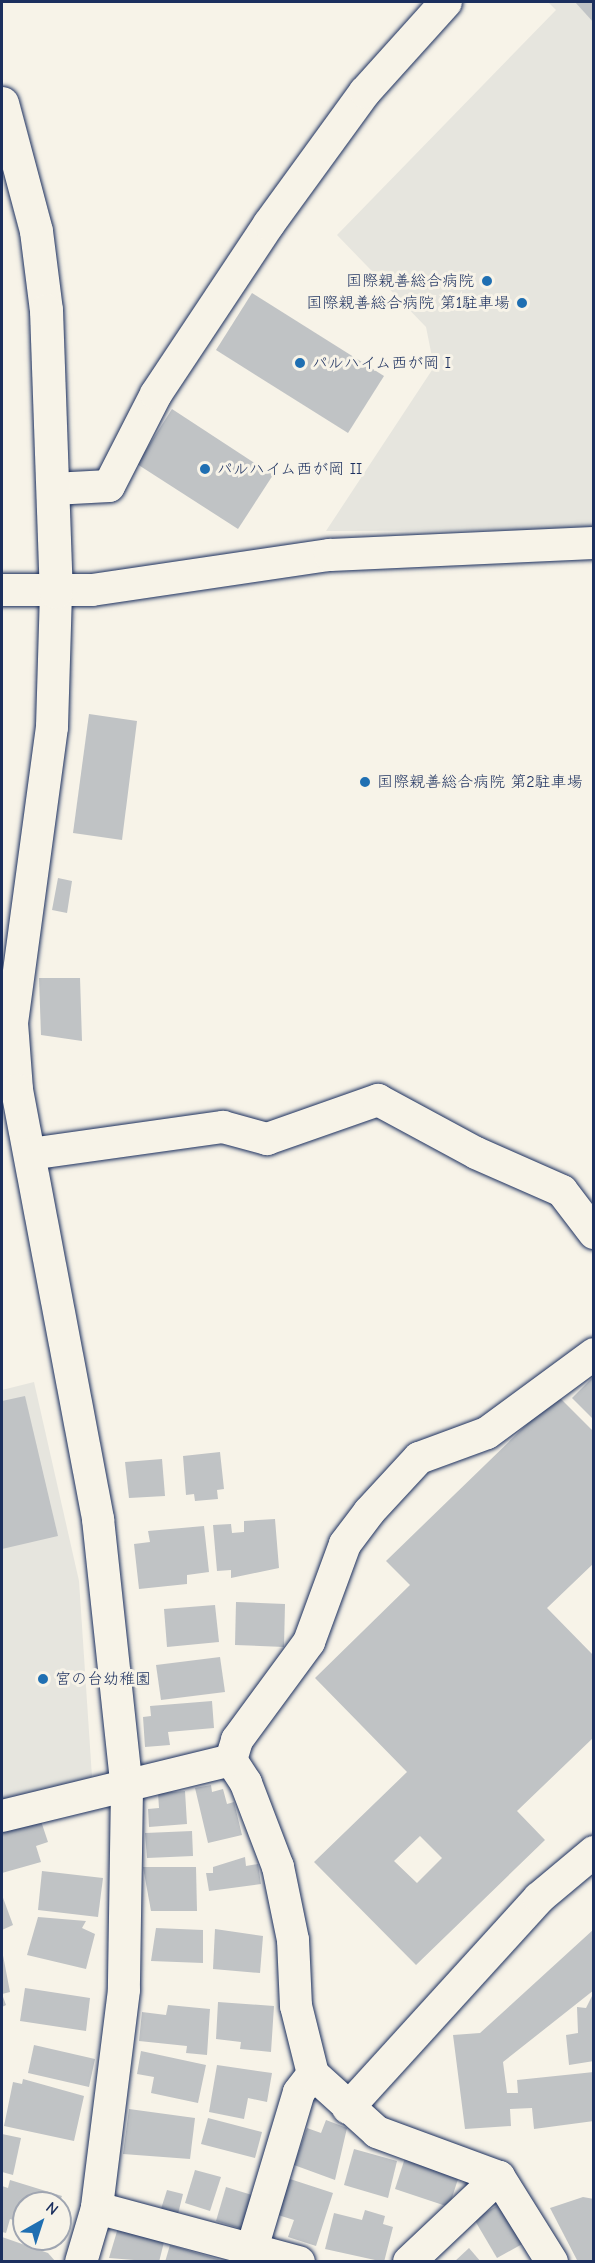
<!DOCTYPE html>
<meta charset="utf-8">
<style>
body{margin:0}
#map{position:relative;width:595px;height:2263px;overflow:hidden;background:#f7f3e8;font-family:"Comic Neue","Klee One",sans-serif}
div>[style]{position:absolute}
.built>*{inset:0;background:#e6e5de}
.building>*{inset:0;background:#c0c3c5}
.roads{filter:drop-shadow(0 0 2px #1b2f5e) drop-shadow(0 0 2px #1b2f5e)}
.minor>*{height:32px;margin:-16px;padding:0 16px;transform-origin:16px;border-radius:16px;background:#f7f3e8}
.tertiary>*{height:33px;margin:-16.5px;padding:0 16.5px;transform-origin:16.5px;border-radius:16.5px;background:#f7f3e8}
.dots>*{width:16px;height:16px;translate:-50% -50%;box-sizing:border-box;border:3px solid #f7f3e8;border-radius:50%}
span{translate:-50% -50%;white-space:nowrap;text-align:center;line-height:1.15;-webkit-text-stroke:6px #f7f3e8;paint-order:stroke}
.poi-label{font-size:16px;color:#1b2f5e}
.right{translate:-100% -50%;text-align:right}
.left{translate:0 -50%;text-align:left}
.frame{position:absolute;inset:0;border:3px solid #1b2f5e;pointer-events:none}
.north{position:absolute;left:12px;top:2191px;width:60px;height:60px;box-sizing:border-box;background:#f7f3e8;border:2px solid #9fa5b1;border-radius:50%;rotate:39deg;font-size:16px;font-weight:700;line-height:24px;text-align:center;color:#1b2f5e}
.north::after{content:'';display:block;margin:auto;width:21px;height:27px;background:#1f6fb2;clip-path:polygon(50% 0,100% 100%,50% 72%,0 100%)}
</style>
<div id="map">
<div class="built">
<div style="clip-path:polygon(548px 2px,593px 2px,593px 530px,326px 531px,434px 367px,426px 327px,337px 235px,556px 10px)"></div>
<div style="clip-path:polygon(34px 1382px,79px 1581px,92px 1777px,2px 1802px,2px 1390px)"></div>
</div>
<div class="building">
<div style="clip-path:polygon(575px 2px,594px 2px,594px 23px)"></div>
<div style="clip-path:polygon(252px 293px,384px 376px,348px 433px,216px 350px)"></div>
<div style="clip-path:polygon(172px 409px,273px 475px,238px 529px,137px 464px)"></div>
<div style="clip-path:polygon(89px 714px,137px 721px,122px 840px,73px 833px)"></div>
<div style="clip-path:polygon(58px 878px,72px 881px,67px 913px,52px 910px)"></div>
<div style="clip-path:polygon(39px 978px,80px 978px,82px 1041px,41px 1035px)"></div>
<div style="clip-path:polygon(594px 1376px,594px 1420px,572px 1398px)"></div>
<div style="clip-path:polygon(evenodd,557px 1395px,594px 1432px,594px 1563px,547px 1608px,594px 1656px,594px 1737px,517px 1811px,545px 1840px,416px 1965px,314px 1862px,407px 1772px,315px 1678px,410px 1585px,386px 1561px,557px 1395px,420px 1836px,442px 1858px,417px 1883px,394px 1861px,420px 1836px)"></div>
<div style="clip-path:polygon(25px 1396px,58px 1536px,2px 1549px,2px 1401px)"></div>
<div style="clip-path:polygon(220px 1452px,224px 1489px,217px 1490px,218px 1499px,195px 1501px,194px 1494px,186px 1495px,183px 1456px)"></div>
<div style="clip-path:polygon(162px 1459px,165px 1496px,129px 1498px,125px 1462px)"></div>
<div style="clip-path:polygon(275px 1519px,279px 1568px,231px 1578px,231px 1570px,217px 1571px,213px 1525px,231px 1524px,232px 1533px,244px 1532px,244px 1521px)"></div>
<div style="clip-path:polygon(204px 1526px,209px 1572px,187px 1575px,187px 1584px,139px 1589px,134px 1544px,150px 1542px,148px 1531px)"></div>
<div style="clip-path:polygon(236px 1602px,285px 1604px,284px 1647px,235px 1645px)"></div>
<div style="clip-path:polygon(215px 1605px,219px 1642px,167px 1647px,164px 1609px)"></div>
<div style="clip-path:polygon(220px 1657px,225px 1692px,161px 1700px,156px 1665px)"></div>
<div style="clip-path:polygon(212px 1701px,214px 1728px,168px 1732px,170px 1745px,145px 1747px,143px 1717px,151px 1716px,150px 1706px)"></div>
<div style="clip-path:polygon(211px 1785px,212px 1792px,223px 1789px,227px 1804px,234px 1802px,242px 1835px,208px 1843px,195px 1788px)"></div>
<div style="clip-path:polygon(185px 1791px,187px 1824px,149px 1827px,148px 1809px,159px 1808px,158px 1793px)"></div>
<div style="clip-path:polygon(41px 1821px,48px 1842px,36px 1846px,41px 1862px,2px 1873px,2px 1832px)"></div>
<div style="clip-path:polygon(192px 1831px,193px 1856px,147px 1858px,145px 1833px)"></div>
<div style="clip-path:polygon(245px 1857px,246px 1866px,258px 1864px,261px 1884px,209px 1891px,206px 1873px,213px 1873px,213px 1867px)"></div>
<div style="clip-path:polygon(143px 1867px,196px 1867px,197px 1911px,151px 1911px)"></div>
<div style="clip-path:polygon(42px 1871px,103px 1878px,98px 1917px,38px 1910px)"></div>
<div style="clip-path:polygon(2px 1895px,13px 1925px,2px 1930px)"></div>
<div style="clip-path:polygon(38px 1917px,86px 1921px,82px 1928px,95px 1934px,86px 1969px,27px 1955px)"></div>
<div style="clip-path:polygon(156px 1928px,203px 1930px,203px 1963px,151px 1961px)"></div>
<div style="clip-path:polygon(215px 1929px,263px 1936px,260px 1973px,213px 1969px)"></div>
<div style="clip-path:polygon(594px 1929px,594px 1990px,503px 2062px,507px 2093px,518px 2093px,517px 2080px,594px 2072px,594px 2121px,534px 2129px,532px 2108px,510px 2109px,511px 2126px,465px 2129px,453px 2035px,480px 2033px)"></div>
<div style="clip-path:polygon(2px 1950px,10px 1992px,2px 1994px,6px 2005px,2px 2007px)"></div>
<div style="clip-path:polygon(25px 1988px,90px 1998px,86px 2031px,20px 2021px)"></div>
<div style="clip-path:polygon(594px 1992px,594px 2061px,569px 2065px,566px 2035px,578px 2033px,577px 2007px,586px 2008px)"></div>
<div style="clip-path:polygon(218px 2002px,274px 2006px,271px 2052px,240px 2049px,241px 2042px,216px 2039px)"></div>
<div style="clip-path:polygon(168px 2005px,210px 2009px,207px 2055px,186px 2053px,187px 2046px,139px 2041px,142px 2012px,166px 2015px)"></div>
<div style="clip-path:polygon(34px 2045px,95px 2059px,89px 2087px,28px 2073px)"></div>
<div style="clip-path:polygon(141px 2051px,206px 2065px,198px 2103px,151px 2093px,154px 2077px,137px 2074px)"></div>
<div style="clip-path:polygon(217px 2065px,272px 2073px,267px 2102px,248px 2098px,244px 2119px,209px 2112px)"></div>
<div style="clip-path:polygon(23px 2079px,84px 2096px,74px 2141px,4px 2126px,13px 2082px,22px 2084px)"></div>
<div style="clip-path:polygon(129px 2109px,195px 2118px,190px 2159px,123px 2154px)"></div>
<div style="clip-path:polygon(208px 2118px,262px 2132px,255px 2158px,201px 2144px)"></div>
<div style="clip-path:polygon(326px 2120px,347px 2128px,335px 2180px,294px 2165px,307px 2128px,321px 2133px)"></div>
<div style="clip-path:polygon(2px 2134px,21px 2138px,13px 2175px,2px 2172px)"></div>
<div style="clip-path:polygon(354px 2149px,397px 2161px,388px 2198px,344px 2185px)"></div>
<div style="clip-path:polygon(405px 2158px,458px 2179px,449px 2207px,395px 2189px)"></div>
<div style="clip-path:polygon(195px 2170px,221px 2177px,210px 2211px,185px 2203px)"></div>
<div style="clip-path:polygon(290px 2179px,333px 2193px,316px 2246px,288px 2237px,294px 2220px,278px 2215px)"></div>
<div style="clip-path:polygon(10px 2180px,62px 2196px,59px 2203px,24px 2203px,24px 2223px,10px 2219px,6px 2233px,2px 2232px,2px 2186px,8px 2188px)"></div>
<div style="clip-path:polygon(226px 2187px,252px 2195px,242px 2229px,216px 2221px)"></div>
<div style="clip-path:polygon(167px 2190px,183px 2194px,178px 2214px,161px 2209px)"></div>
<div style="clip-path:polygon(583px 2197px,594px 2199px,594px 2262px,578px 2262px,550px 2208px)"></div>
<div style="clip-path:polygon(500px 2204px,524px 2243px,497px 2258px,474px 2219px)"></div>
<div style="clip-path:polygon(365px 2210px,385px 2216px,383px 2224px,393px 2227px,384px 2262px,325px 2249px,334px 2213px,362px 2220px)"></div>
<div style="clip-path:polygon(118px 2228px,164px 2242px,159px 2262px,109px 2258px)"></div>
<div style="clip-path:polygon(2px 2237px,48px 2253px,56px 2262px,2px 2262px)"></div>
<div style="clip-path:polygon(170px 2245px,224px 2261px,223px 2262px,165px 2262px)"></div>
<div style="clip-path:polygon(469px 2248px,481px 2262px,454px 2262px)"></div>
</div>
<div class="roads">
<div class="minor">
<div style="left:53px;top:489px;width:56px;rotate:-3.1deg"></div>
<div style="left:109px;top:486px;width:103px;rotate:-62.9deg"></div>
<div style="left:156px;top:394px;width:204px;rotate:-56.4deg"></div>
<div style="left:269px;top:224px;width:163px;rotate:-54deg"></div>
<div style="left:365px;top:92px;width:121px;rotate:-48deg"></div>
<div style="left:2px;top:590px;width:90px"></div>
<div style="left:92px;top:590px;width:241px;rotate:-8.4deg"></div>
<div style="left:330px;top:555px;width:264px;rotate:-2.6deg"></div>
<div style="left:56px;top:592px;width:135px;rotate:91.7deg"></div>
<div style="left:52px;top:727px;width:299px;rotate:97.7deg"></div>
<div style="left:12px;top:1023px;width:67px;rotate:85.7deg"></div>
<div style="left:17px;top:1090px;width:437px;rotate:79.3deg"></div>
<div style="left:98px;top:1519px;width:272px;rotate:83.9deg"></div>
<div style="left:127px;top:1789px;width:201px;rotate:90.9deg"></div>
<div style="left:124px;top:1990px;width:220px;rotate:97.1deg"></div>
<div style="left:97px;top:2208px;width:56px;rotate:106.5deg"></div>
<div style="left:30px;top:1154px;width:195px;rotate:-8deg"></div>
<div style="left:223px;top:1127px;width:46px;rotate:15.3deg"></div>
<div style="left:267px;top:1139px;width:118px;rotate:-19.4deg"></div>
<div style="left:378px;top:1100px;width:111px;rotate:28.4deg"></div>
<div style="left:476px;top:1153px;width:94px;rotate:23.8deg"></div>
<div style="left:562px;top:1191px;width:53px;rotate:52.7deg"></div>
<div style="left:2px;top:1816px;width:236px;rotate:-13.7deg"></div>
<div style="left:348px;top:2108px;width:284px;rotate:-47.7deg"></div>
<div style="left:539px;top:1898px;width:72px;rotate:-39.9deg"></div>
<div style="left:97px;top:2208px;width:209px;rotate:15deg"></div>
<div style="left:248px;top:2262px;width:177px;rotate:-73.3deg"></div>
<div style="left:299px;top:2092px;width:23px;rotate:-52deg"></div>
<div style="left:409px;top:2262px;width:124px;rotate:-43.4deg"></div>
<div style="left:552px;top:2262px;width:100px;rotate:-121.9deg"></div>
<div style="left:499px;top:2177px;width:130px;rotate:-159.8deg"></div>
<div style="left:377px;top:2132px;width:86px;rotate:-137.8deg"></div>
<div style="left:313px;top:2074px;width:70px;rotate:-104deg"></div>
<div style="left:296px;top:2006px;width:66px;rotate:-92.6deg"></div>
<div style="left:293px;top:1940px;width:75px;rotate:-101.6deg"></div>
<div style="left:278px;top:1867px;width:90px;rotate:-110.9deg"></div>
<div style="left:246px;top:1783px;width:27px;rotate:-123deg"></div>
<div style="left:231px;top:1760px;width:21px;rotate:-73deg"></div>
<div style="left:237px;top:1740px;width:122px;rotate:-53.7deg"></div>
<div style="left:309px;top:1642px;width:104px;rotate:-69.8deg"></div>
<div style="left:345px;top:1544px;width:40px;rotate:-53deg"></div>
<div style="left:369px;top:1512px;width:74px;rotate:-47.2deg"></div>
<div style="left:419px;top:1458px;width:72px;rotate:-20.2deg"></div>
<div style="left:487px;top:1433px;width:133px;rotate:-36.4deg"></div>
</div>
<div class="tertiary">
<div style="left:2px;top:103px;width:132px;rotate:75.1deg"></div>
<div style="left:36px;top:231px;width:80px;rotate:82.8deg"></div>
<div style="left:46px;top:310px;width:282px;rotate:88deg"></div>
</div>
</div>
<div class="dots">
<div style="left:487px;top:281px;background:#1f6fb2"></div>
<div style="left:522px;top:303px;background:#1f6fb2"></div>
<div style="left:300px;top:363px;background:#1f6fb2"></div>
<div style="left:205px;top:469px;background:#1f6fb2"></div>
<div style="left:365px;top:782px;background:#1f6fb2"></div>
<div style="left:43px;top:1679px;background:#1f6fb2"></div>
</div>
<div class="poi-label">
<span class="right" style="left:474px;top:281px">国際親善総合病院</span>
<span class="right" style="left:510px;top:303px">国際親善総合病院 第1駐車場</span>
<span class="left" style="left:312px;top:363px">パルハイム西が岡 I</span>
<span class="left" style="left:217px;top:469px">パルハイム西が岡 II</span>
<span class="left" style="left:377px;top:782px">国際親善総合病院 第2駐車場</span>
<span class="left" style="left:55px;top:1679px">宮の台幼稚園</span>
</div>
<div class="frame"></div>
<div class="north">N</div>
</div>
